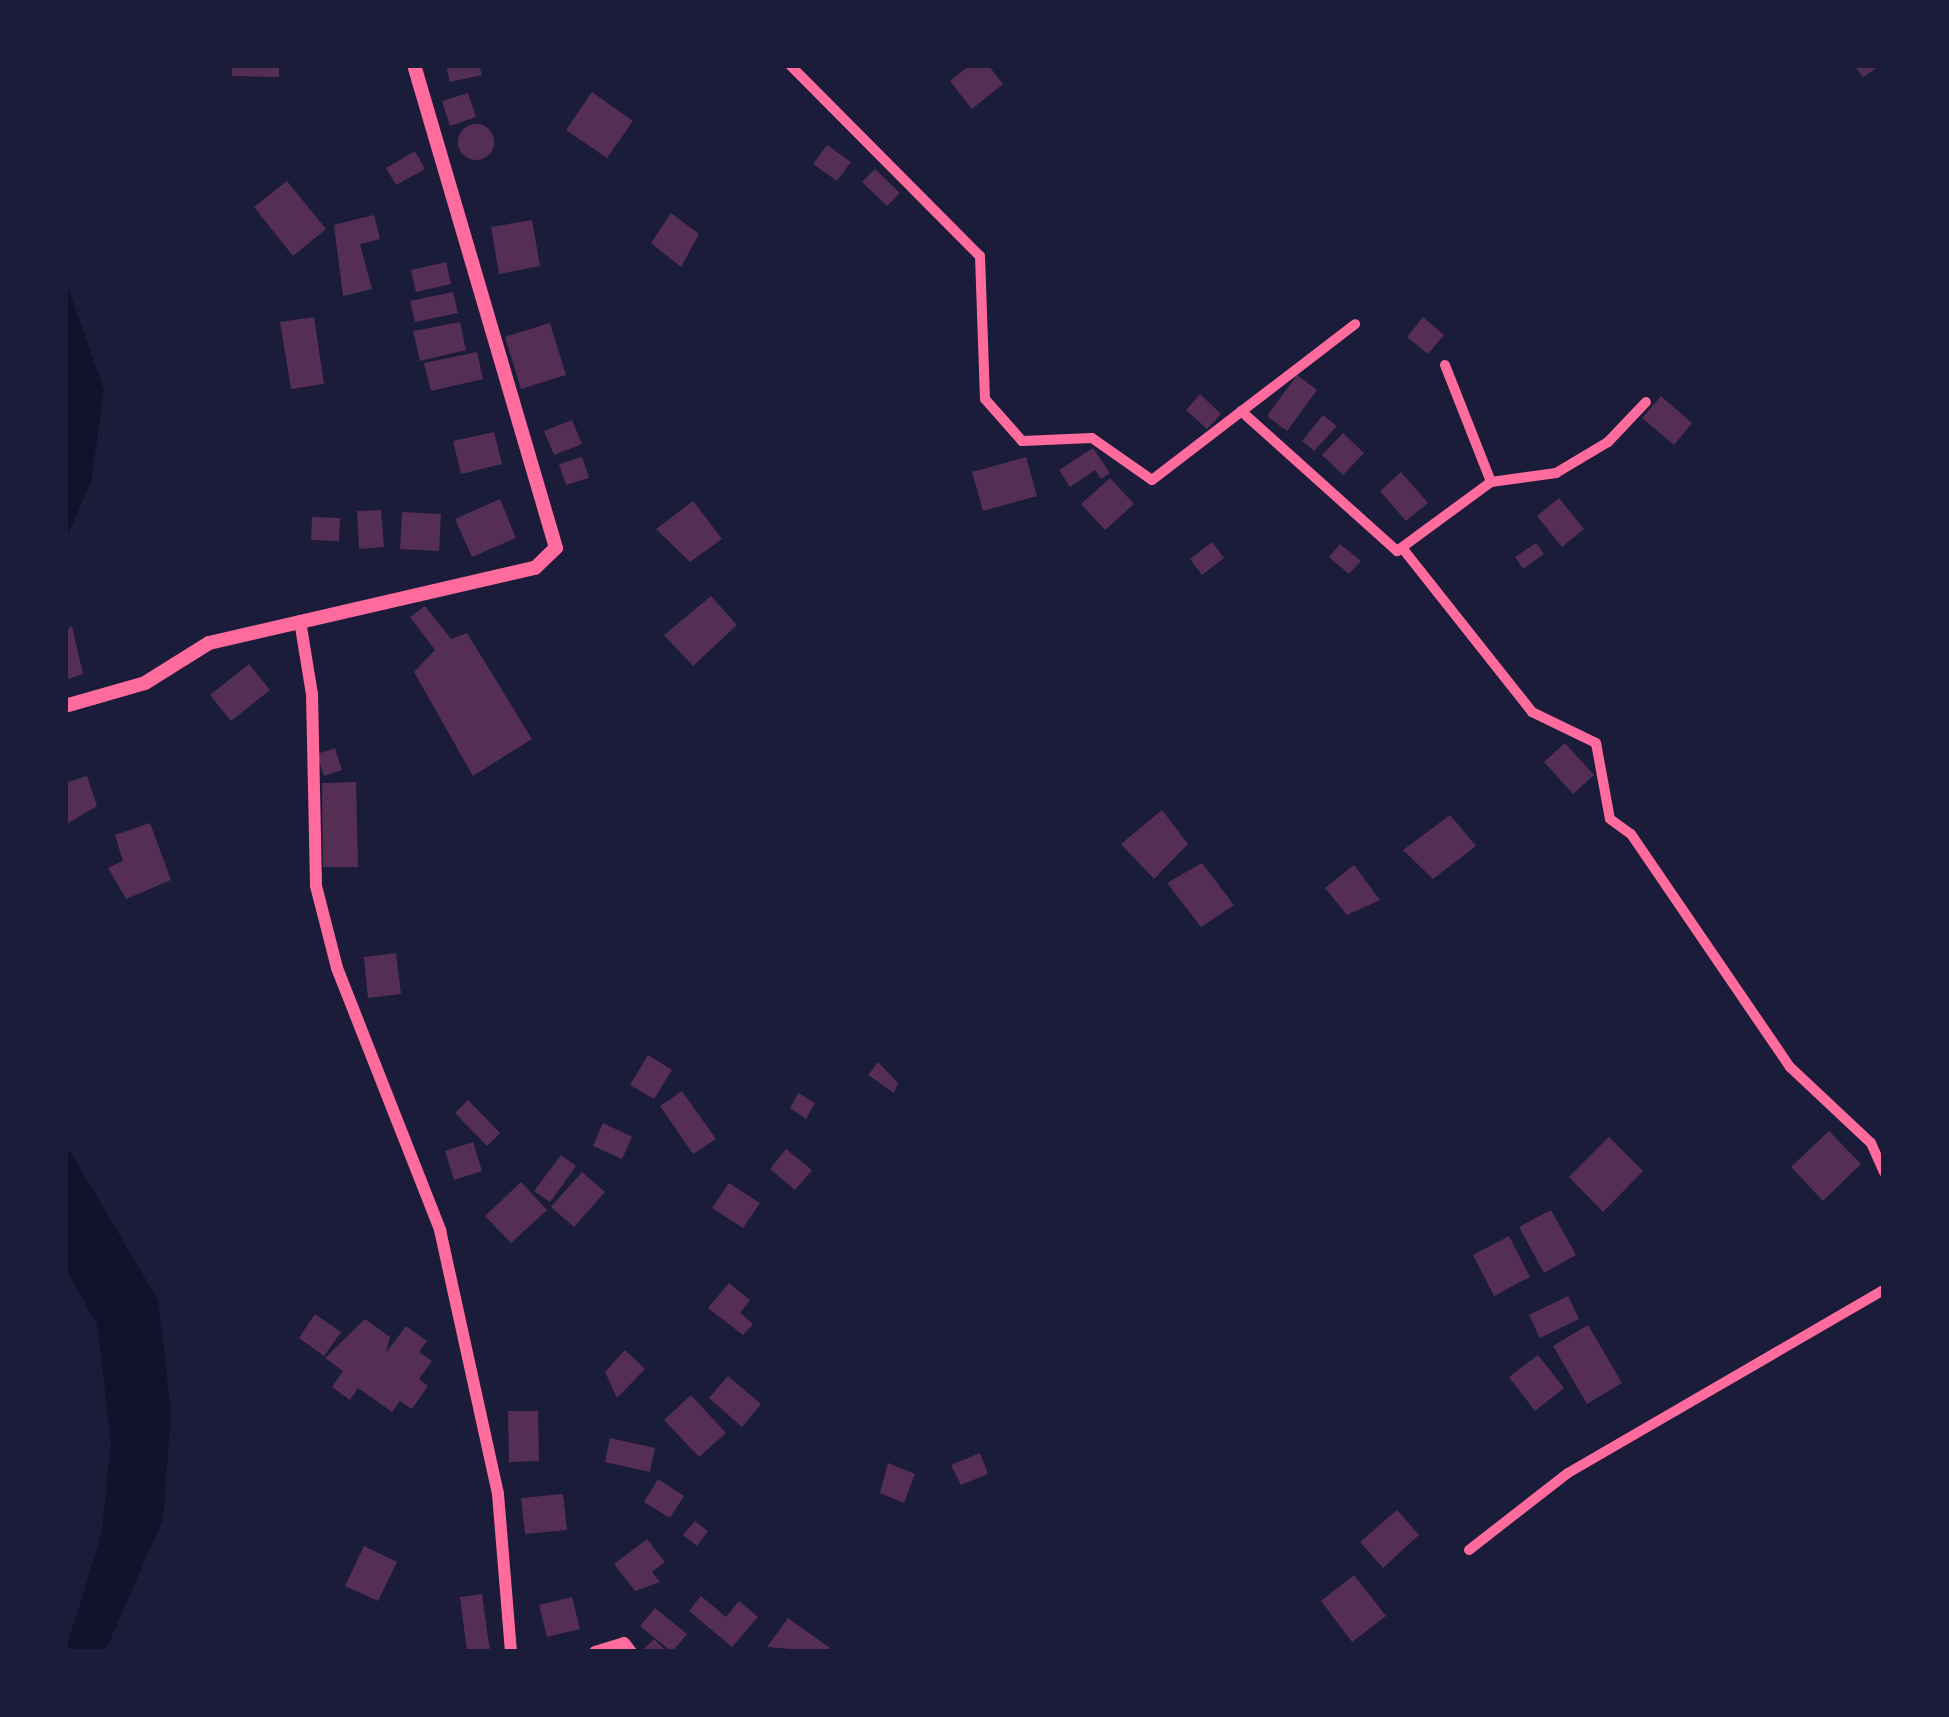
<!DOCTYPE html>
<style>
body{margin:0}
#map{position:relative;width:1949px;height:1717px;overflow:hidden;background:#1b1b3a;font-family:"Work Sans",sans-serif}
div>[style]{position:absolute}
.water>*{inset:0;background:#12122b}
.building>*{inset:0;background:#542f53}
.round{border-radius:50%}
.minor>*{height:10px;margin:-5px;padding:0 5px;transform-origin:5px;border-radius:5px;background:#ff6b9d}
.tertiary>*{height:12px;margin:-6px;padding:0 6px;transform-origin:6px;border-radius:6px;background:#ff6b9d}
.secondary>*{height:14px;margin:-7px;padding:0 7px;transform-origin:7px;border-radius:7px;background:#ff6b9d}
span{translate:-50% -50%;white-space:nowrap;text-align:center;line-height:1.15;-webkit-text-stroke:10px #1b1b3a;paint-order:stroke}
.frame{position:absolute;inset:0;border:68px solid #1b1b3a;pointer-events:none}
</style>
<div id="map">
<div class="water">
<div style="clip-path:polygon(65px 279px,104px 390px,91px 482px,65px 541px)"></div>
<div style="clip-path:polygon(65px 1143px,158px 1300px,171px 1412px,163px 1519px,105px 1652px,65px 1652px,102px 1532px,111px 1441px,97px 1324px,65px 1268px)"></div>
</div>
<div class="building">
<div style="clip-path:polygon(232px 65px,279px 65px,279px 77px,232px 76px)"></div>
<div style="clip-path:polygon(446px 65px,479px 65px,482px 75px,450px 82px)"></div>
<div style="clip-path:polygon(970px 65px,988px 65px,1003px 84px,972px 109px,950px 81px)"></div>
<div style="clip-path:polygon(1854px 65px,1881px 65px,1863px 77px)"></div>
<div style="clip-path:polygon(592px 92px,633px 121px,607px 158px,566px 130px)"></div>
<div style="clip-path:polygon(468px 93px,476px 117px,450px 126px,442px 101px)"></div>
<div class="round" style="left:458px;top:124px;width:36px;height:36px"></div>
<div style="clip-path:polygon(827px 145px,851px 162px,837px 181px,813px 164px)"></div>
<div style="clip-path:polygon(415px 151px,425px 169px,396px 185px,386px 168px)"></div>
<div style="clip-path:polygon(875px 169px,900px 193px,887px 206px,862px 182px)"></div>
<div style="clip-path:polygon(287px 181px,326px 229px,293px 256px,254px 207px)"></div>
<div style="clip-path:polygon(671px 213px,699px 234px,681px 267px,651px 243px)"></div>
<div style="clip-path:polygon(374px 215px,380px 239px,360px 244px,372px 289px,343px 296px,334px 225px)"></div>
<div style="clip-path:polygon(532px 220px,540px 266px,499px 274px,491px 227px)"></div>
<div style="clip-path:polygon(446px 262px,451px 284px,416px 292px,411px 270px)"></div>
<div style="clip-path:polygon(453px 292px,458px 313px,415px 322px,410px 301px)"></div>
<div style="clip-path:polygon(314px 317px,324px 384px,291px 389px,280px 322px)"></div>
<div style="clip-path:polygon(1423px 317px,1444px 335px,1428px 354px,1407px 337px)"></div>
<div style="clip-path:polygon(460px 322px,466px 350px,420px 361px,413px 331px)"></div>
<div style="clip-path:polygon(550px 323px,566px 375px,521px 389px,505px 337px)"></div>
<div style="clip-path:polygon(477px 352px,483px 379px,431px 391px,424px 363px)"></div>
<div style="clip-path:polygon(1297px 375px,1317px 390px,1287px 431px,1267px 416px)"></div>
<div style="clip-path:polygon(1200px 394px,1221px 414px,1207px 429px,1186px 410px)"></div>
<div style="clip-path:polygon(1661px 396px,1692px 423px,1674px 445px,1642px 418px)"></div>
<div style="clip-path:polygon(1323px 415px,1337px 426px,1314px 451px,1302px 441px)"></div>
<div style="clip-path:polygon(572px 420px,582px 444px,554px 455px,544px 431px)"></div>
<div style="clip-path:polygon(494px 432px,502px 464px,461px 474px,453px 441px)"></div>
<div style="clip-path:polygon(1343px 433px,1364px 453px,1343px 475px,1322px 455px)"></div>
<div style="clip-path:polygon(1093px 448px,1110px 473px,1101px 479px,1095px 470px,1070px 487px,1059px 470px)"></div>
<div style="clip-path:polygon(582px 457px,589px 478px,566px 485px,559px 464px)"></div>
<div style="clip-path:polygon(1026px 457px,1037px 496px,983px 511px,972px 472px)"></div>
<div style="clip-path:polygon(1401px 472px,1428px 503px,1406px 521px,1380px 491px)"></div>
<div style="clip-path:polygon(1110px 478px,1134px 504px,1105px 530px,1081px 504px)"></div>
<div style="clip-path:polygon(1559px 498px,1584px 529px,1562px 547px,1537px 516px)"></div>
<div style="clip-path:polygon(500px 499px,516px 538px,472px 557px,455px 519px)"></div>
<div style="clip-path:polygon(693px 501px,722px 539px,690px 562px,656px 529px)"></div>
<div style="clip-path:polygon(381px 510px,384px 547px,359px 549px,357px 511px)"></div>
<div style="clip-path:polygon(402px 512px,441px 514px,439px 551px,400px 549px)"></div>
<div style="clip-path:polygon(312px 517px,340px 518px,339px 541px,311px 540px)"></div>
<div style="clip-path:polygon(1212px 542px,1224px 558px,1202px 575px,1190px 559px)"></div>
<div style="clip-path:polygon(1536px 543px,1544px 554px,1523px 569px,1515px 557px)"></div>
<div style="clip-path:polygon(1340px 544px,1361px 561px,1349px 574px,1329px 557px)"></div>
<div style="clip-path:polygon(711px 596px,737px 625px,693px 666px,664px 635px)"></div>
<div style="clip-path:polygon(425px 606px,451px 639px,467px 633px,532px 739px,473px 776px,414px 672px,435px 650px,410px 617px)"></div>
<div style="clip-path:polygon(72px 626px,83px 674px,65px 680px,65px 631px)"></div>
<div style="clip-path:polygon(249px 664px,270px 690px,231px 721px,210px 695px)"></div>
<div style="clip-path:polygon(1565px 743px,1594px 775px,1573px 794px,1544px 762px)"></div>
<div style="clip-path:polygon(335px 748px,342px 770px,324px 776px,317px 754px)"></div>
<div style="clip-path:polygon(87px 776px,97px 806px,65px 825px,65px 783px)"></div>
<div style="clip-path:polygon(356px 782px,358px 867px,323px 867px,322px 783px)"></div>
<div style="clip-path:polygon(1162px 810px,1188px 844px,1154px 879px,1121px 844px)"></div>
<div style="clip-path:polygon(1450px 815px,1476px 846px,1433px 879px,1403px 850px)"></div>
<div style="clip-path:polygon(150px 823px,171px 880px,126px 899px,108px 868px,123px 861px,115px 835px)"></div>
<div style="clip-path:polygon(1202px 863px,1234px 905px,1201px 927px,1167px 883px)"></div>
<div style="clip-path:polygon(1354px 865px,1380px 900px,1347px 915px,1325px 888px)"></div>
<div style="clip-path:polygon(396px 953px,401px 994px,368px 998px,364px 957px)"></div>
<div style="clip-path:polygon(648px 1055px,672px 1070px,654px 1099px,630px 1085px)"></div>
<div style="clip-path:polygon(878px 1062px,898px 1083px,894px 1093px,868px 1075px)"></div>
<div style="clip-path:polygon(682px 1091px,716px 1139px,693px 1154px,660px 1106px)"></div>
<div style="clip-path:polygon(798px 1093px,815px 1103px,806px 1119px,790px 1108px)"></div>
<div style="clip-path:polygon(468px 1100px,500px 1133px,487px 1146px,455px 1113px)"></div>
<div style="clip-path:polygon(603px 1123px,632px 1137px,622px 1159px,593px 1146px)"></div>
<div style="clip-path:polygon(1829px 1131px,1861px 1164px,1823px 1201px,1791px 1167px)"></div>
<div style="clip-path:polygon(1609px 1137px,1643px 1171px,1603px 1212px,1569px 1177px)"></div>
<div style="clip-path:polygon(473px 1142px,482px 1171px,454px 1180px,445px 1151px)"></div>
<div style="clip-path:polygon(786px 1149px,812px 1170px,795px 1190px,770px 1169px)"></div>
<div style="clip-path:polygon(561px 1155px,576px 1166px,550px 1202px,534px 1191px)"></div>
<div style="clip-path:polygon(582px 1172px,605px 1192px,574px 1227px,551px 1207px)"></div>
<div style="clip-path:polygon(521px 1182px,547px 1210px,511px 1243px,485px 1216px)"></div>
<div style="clip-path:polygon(729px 1183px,760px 1203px,743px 1228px,712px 1208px)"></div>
<div style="clip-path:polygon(1551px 1210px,1576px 1255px,1544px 1273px,1519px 1227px)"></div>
<div style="clip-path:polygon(1509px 1236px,1530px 1277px,1494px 1296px,1473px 1255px)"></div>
<div style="clip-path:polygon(729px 1283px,750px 1300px,740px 1313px,753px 1324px,743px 1335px,708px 1308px)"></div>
<div style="clip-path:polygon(1568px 1296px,1579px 1319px,1540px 1338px,1529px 1315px)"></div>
<div style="clip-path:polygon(315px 1314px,341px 1332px,324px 1356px,299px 1338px)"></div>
<div style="clip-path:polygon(365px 1319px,390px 1337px,386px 1353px,406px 1326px,427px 1341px,419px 1352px,432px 1361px,419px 1379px,428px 1386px,412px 1409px,400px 1401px,392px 1412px,358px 1388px,350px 1400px,332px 1387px,343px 1371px,325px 1358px)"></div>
<div style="clip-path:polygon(1588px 1325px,1622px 1383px,1587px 1404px,1553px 1346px)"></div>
<div style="clip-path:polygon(625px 1350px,645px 1369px,617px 1398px,605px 1372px)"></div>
<div style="clip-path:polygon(1538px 1355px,1564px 1388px,1535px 1411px,1509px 1377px)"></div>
<div style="clip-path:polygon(728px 1376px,761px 1404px,742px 1427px,709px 1398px)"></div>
<div style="clip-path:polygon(691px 1395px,726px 1433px,699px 1457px,664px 1420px)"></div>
<div style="clip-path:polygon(508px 1411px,538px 1411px,539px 1461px,509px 1462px)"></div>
<div style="clip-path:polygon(610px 1438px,655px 1448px,650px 1472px,605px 1462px)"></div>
<div style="clip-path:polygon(980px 1453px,988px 1474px,961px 1485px,951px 1465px)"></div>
<div style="clip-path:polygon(888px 1463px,915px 1474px,904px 1503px,880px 1493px)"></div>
<div style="clip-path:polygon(658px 1479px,684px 1496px,670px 1518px,644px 1502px)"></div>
<div style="clip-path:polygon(563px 1494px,567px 1530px,525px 1534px,521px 1498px)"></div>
<div style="clip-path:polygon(1397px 1510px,1419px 1535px,1383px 1568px,1360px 1542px)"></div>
<div style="clip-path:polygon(695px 1521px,708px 1531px,697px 1546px,683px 1535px)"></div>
<div style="clip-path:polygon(647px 1539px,665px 1562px,652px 1572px,660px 1582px,635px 1591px,614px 1564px)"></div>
<div style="clip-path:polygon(364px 1546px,397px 1562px,378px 1601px,345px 1586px)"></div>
<div style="clip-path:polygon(1354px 1575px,1386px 1616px,1352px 1642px,1321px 1601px)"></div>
<div style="clip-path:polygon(482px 1594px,490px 1652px,467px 1652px,460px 1597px)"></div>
<div style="clip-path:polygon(701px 1596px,726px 1617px,739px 1601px,758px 1617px,732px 1647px,689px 1611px)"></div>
<div style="clip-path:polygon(572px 1597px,580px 1629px,547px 1637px,539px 1605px)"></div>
<div style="clip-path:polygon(655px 1608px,687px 1634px,672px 1652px,640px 1626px)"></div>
<div style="clip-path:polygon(788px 1618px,830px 1648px,827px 1652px,767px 1647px)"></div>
<div style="clip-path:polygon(654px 1639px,667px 1652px,641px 1652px)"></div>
</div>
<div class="minor">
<div style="left:790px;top:65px;width:269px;rotate:45.2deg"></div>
<div style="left:980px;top:256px;width:143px;rotate:88deg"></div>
<div style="left:985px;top:399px;width:56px;rotate:48.6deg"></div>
<div style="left:1022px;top:441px;width:70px;rotate:-2.5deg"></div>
<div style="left:1092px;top:438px;width:73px;rotate:35deg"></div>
<div style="left:1152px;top:480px;width:256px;rotate:-37.5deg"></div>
<div style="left:1445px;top:365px;width:126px;rotate:68.5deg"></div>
<div style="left:1241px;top:411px;width:210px;rotate:41.9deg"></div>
<div style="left:1397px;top:551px;width:117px;rotate:-36.3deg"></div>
<div style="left:1491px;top:482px;width:66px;rotate:-7.9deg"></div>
<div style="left:1556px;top:473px;width:61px;rotate:-30.8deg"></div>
<div style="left:1608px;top:442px;width:55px;rotate:-46.5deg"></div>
<div style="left:1403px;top:549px;width:208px;rotate:51.6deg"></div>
<div style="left:1532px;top:712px;width:71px;rotate:25.8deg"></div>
<div style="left:1596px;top:743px;width:77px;rotate:79.6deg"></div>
<div style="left:1610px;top:819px;width:26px;rotate:36deg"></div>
<div style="left:1631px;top:834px;width:282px;rotate:55.7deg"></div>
<div style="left:1790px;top:1067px;width:111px;rotate:43.2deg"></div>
<div style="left:1871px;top:1143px;width:32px;rotate:66deg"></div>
<div style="left:1469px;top:1550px;width:125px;rotate:-37.9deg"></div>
<div style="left:1568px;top:1473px;width:365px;rotate:-30.1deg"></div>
</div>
<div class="tertiary">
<div style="left:300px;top:621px;width:74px;rotate:80.7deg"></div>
<div style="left:312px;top:694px;width:192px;rotate:88.8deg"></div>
<div style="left:316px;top:886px;width:85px;rotate:75.6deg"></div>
<div style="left:337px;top:968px;width:282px;rotate:68.5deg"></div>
<div style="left:440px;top:1230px;width:270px;rotate:77.6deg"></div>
<div style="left:498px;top:1494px;width:159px;rotate:85.3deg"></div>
<div style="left:595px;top:1652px;width:30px;rotate:-17deg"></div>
<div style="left:624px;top:1643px;width:11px;rotate:52deg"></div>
</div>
<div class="secondary">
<div style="left:65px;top:706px;width:83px;rotate:-16deg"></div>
<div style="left:145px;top:683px;width:75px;rotate:-32deg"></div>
<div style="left:209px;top:643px;width:335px;rotate:-13deg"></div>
<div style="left:535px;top:568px;width:29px;rotate:-44deg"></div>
<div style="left:556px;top:548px;width:503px;rotate:-106.38deg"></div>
</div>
<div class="frame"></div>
</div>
